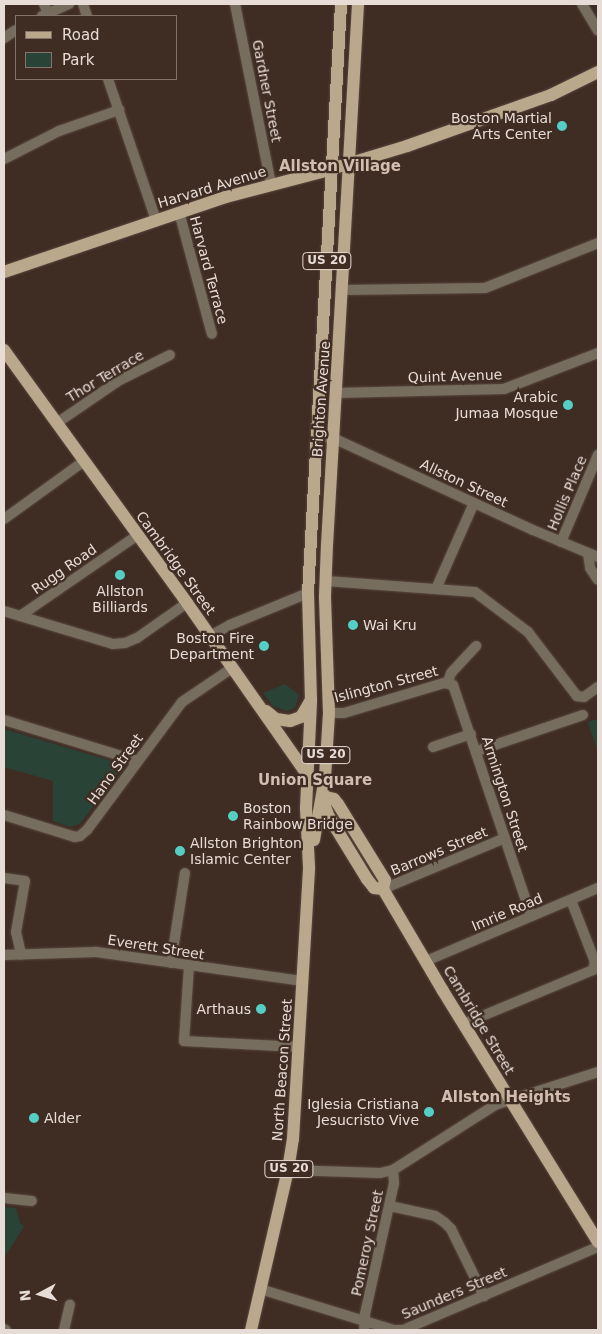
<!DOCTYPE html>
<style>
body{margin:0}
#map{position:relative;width:602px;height:1334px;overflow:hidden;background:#3f2d24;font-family:"DejaVu Sans",sans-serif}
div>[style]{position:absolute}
.green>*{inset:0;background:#294436}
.roads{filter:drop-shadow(0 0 1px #5a4940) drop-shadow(0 0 1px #5a4940)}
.minor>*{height:10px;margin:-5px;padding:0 5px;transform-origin:5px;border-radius:5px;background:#766d5f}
.major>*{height:12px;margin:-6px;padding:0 6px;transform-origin:6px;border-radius:6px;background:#b9a88b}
.dots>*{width:14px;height:14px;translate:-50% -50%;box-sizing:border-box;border:2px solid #3f2d24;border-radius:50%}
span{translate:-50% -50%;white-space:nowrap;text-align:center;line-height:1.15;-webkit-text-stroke:4.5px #3f2d24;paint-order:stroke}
.shield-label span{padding:1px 4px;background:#3f2d24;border:1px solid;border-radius:4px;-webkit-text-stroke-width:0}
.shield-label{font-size:12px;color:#e7dcd6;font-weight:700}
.street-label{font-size:14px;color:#e7dcd6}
.poi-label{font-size:14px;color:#e7dcd6}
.right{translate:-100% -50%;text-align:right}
.left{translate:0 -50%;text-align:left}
.neighbourhood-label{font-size:15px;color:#d3bdb1;font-weight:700}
.frame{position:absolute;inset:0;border:5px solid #e7dcd6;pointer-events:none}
.legend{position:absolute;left:15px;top:15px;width:162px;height:65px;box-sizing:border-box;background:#3f2d24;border:1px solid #82736b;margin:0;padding:6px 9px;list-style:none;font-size:15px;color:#e7dcd6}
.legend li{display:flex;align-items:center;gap:10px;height:25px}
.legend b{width:25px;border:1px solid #82736b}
.north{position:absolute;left:15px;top:1269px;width:50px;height:50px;-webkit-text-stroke:4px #3f2d24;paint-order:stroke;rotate:264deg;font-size:14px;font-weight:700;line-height:20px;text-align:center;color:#e7dcd6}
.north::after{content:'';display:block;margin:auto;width:18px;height:22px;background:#e7dcd6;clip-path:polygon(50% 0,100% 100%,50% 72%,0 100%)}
</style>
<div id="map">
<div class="green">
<div style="clip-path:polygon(285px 684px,299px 695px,295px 708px,287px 711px,273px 706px,263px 693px)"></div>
<div style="clip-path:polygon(598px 719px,598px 752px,588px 722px)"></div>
<div style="clip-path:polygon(4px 729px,118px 763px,121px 769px,80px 824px,70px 827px,53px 821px,53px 781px,4px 767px)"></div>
<div style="clip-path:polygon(4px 1207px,16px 1208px,20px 1223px,24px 1226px,4px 1258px)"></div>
</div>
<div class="roads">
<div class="minor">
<div style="left:44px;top:4px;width:10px;rotate:66deg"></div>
<div style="left:83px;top:4px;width:13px;rotate:72deg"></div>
<div style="left:235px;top:4px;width:184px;rotate:78.7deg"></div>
<div style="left:582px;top:4px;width:31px;rotate:59deg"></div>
<div style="left:42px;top:16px;width:30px;rotate:-24deg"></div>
<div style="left:4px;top:38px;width:14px;rotate:-34deg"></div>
<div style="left:108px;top:79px;width:149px;rotate:71.2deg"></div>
<div style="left:4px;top:159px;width:62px;rotate:-27deg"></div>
<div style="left:59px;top:131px;width:64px;rotate:-19.3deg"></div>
<div style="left:179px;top:212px;width:126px;rotate:74.9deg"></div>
<div style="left:343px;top:290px;width:142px;rotate:-0.8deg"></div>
<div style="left:485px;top:288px;width:122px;rotate:-21.7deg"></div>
<div style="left:336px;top:393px;width:168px;rotate:-1.4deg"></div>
<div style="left:504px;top:389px;width:101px;rotate:-21deg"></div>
<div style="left:57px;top:423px;width:74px;rotate:-34.5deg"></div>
<div style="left:118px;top:381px;width:58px;rotate:-26.6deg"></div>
<div style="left:317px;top:436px;width:16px;rotate:7deg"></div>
<div style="left:333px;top:438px;width:220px;rotate:24.7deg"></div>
<div style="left:533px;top:530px;width:70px;rotate:22.6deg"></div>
<div style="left:4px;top:519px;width:99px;rotate:-35.9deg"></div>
<div style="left:561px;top:542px;width:95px;rotate:-67deg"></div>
<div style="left:588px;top:553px;width:15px;rotate:82deg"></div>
<div style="left:590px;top:568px;width:14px;rotate:56deg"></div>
<div style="left:326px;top:581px;width:149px;rotate:4.2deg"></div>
<div style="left:475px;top:592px;width:66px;rotate:37deg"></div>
<div style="left:528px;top:632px;width:81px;rotate:52.6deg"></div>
<div style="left:577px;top:696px;width:7px;rotate:8deg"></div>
<div style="left:584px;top:697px;width:17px;rotate:-36deg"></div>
<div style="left:436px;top:589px;width:94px;rotate:-66.2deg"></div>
<div style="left:4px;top:611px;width:17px;rotate:17deg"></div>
<div style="left:20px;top:616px;width:143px;rotate:-34.5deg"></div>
<div style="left:20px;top:616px;width:97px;rotate:16.8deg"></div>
<div style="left:113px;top:644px;width:12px;rotate:-5deg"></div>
<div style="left:125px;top:643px;width:13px;rotate:-23deg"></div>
<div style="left:137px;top:638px;width:61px;rotate:-35deg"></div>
<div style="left:210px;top:636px;width:23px;rotate:-29deg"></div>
<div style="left:230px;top:625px;width:84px;rotate:-22.3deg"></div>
<div style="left:448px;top:682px;width:9px;rotate:-72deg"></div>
<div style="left:451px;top:673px;width:37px;rotate:-47deg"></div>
<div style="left:329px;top:713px;width:15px"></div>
<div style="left:344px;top:713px;width:104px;rotate:-16.7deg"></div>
<div style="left:444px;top:683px;width:9px;rotate:13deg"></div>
<div style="left:453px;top:685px;width:244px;rotate:71.3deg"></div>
<div style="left:4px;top:720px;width:140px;rotate:17deg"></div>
<div style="left:433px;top:747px;width:40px;rotate:-18.9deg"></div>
<div style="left:477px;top:751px;width:112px;rotate:-18.8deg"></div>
<div style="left:4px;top:815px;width:74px;rotate:17.2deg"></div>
<div style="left:75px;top:837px;width:5px;rotate:-11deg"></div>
<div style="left:80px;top:836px;width:9px;rotate:-41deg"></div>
<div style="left:87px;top:830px;width:159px;rotate:-53.4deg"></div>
<div style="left:182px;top:702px;width:60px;rotate:-34.2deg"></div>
<div style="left:4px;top:878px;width:21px;rotate:8deg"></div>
<div style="left:25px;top:881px;width:52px;rotate:100deg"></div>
<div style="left:16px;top:932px;width:23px;rotate:77deg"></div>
<div style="left:383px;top:889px;width:132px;rotate:-22.7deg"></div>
<div style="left:4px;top:955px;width:92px;rotate:-1.9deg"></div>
<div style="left:96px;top:952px;width:208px;rotate:8deg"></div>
<div style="left:426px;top:961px;width:187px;rotate:-23deg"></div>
<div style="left:171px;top:963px;width:91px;rotate:-81.2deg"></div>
<div style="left:189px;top:966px;width:75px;rotate:93.8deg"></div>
<div style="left:184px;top:1041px;width:114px;rotate:3deg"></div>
<div style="left:463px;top:1024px;width:141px;rotate:-22.6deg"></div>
<div style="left:593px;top:970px;width:8px;rotate:-76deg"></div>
<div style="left:595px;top:962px;width:66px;rotate:-111.2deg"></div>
<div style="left:288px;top:1170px;width:92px;rotate:1.9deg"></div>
<div style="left:380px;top:1173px;width:13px;rotate:-13deg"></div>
<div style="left:393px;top:1170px;width:121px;rotate:-32.5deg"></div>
<div style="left:495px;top:1105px;width:108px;rotate:-17.8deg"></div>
<div style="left:4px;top:1198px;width:28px;rotate:6deg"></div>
<div style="left:390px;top:1206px;width:46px;rotate:12.5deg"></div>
<div style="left:435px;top:1216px;width:11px;rotate:34deg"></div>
<div style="left:444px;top:1222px;width:10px;rotate:45deg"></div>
<div style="left:451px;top:1229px;width:75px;rotate:63.8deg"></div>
<div style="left:260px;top:1289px;width:140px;rotate:17deg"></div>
<div style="left:394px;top:1330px;width:9px"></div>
<div style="left:403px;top:1330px;width:212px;rotate:-23.1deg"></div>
<div style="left:4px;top:1329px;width:2px;rotate:27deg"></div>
<div style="left:64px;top:1330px;width:26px;rotate:-77deg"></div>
<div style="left:364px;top:1330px;width:16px;rotate:-86deg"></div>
<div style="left:365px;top:1314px;width:134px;rotate:-77.5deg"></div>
<div style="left:394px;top:1183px;width:13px;rotate:-94deg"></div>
</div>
<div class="major">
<div style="left:4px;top:272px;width:234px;rotate:-18.7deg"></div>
<div style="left:226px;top:197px;width:98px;rotate:-14.7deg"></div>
<div style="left:321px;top:172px;width:90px;rotate:-16.8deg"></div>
<div style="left:407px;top:146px;width:153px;rotate:-19.5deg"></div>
<div style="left:551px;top:95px;width:52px;rotate:-26.1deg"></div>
<div style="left:4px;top:350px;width:312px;rotate:54.1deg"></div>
<div style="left:187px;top:603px;width:213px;rotate:55deg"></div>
<div style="left:266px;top:711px;width:13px;rotate:39deg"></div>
<div style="left:276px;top:719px;width:14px;rotate:8deg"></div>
<div style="left:290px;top:721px;width:12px;rotate:-20deg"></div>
<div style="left:301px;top:717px;width:20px;rotate:-60deg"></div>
<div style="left:322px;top:796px;width:12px;rotate:14deg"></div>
<div style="left:334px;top:799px;width:6px;rotate:51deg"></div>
<div style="left:338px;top:804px;width:89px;rotate:58.3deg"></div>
<div style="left:385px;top:880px;width:9px;rotate:103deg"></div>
<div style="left:383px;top:889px;width:118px;rotate:59.5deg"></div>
<div style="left:443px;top:991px;width:295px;rotate:58.3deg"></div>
<div style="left:322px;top:798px;width:20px;rotate:70deg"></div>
<div style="left:329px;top:817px;width:73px;rotate:58.5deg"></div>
<div style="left:367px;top:879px;width:11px;rotate:52deg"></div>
<div style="left:374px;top:888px;width:9px;rotate:6deg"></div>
<div style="left:314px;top:840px;width:64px;rotate:-80.1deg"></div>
<div style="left:325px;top:777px;width:64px;rotate:-86.4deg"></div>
<div style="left:329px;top:713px;width:117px;rotate:-92deg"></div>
<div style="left:325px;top:596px;width:51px;rotate:-87.8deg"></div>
<div style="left:327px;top:545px;width:542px;rotate:-86.72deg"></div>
<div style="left:251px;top:1330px;width:164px;rotate:-77deg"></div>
<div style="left:288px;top:1170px;width:31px;rotate:-81deg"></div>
<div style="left:293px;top:1139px;width:272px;rotate:-86.6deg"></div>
<div style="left:309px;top:867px;width:59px;rotate:-92.9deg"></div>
<div style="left:306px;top:808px;width:108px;rotate:-87.3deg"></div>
<div style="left:311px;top:700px;width:107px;rotate:-91.6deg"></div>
<div style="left:308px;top:593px;width:590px;rotate:-86.79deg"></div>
</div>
</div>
<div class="dots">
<div style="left:562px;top:126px;background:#55cec6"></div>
<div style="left:568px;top:405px;background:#55cec6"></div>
<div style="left:120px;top:575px;background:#55cec6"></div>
<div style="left:353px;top:625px;background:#55cec6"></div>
<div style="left:264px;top:646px;background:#55cec6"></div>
<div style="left:233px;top:816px;background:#55cec6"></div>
<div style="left:180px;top:851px;background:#55cec6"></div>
<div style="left:261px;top:1009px;background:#55cec6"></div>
<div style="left:429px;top:1112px;background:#55cec6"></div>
<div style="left:34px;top:1118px;background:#55cec6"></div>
</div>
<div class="shield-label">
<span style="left:327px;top:261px">US 20</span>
<span style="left:326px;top:755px">US 20</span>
<span style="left:289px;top:1169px">US 20</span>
</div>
<div class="street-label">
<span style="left:267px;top:91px;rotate:79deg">Gardner Street</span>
<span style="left:212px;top:187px;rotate:-17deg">Harvard Avenue</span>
<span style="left:209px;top:270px;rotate:75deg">Harvard Terrace</span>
<span style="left:105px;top:376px;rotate:-31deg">Thor Terrace</span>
<span style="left:455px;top:376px;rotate:-2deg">Quint Avenue</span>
<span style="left:321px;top:399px;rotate:-86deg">Brighton Avenue</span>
<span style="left:464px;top:483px;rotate:25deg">Allston Street</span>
<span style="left:567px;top:493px;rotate:-67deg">Hollis Place</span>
<span style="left:176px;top:563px;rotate:54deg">Cambridge Street</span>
<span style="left:64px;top:569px;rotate:-35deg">Rugg Road</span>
<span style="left:386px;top:684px;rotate:-15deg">Islington Street</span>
<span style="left:115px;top:769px;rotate:-54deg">Hano Street</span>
<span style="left:505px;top:794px;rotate:72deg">Armington Street</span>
<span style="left:439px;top:851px;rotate:-23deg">Barrows Street</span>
<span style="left:507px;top:912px;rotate:-23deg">Imrie Road</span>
<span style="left:156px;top:947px;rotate:9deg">Everett Street</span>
<span style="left:479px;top:1020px;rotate:59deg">Cambridge Street</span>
<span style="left:282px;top:1070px;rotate:-86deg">North Beacon Street</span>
<span style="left:367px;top:1243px;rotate:-78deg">Pomeroy Street</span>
<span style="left:454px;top:1293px;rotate:-23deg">Saunders Street</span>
</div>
<div class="poi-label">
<span class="right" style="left:552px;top:126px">Boston Martial<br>Arts Center</span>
<span class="right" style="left:558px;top:405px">Arabic<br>Jumaa Mosque</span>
<span style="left:120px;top:599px">Allston<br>Billiards</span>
<span class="left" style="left:363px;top:625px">Wai Kru</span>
<span class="right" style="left:254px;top:646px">Boston Fire<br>Department</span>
<span class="left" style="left:243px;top:816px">Boston<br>Rainbow Bridge</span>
<span class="left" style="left:190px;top:851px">Allston Brighton<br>Islamic Center</span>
<span class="right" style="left:251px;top:1009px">Arthaus</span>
<span class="right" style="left:419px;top:1112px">Iglesia Cristiana<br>Jesucristo Vive</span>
<span class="left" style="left:44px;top:1118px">Alder</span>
</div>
<div class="neighbourhood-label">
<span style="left:340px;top:167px">Allston Village</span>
<span style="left:315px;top:781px">Union Square</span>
<span style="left:506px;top:1098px">Allston Heights</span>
</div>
<div class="frame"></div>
<ul class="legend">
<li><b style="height:6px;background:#b9a88b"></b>Road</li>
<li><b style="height:14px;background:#294436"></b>Park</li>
</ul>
<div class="north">N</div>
</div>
